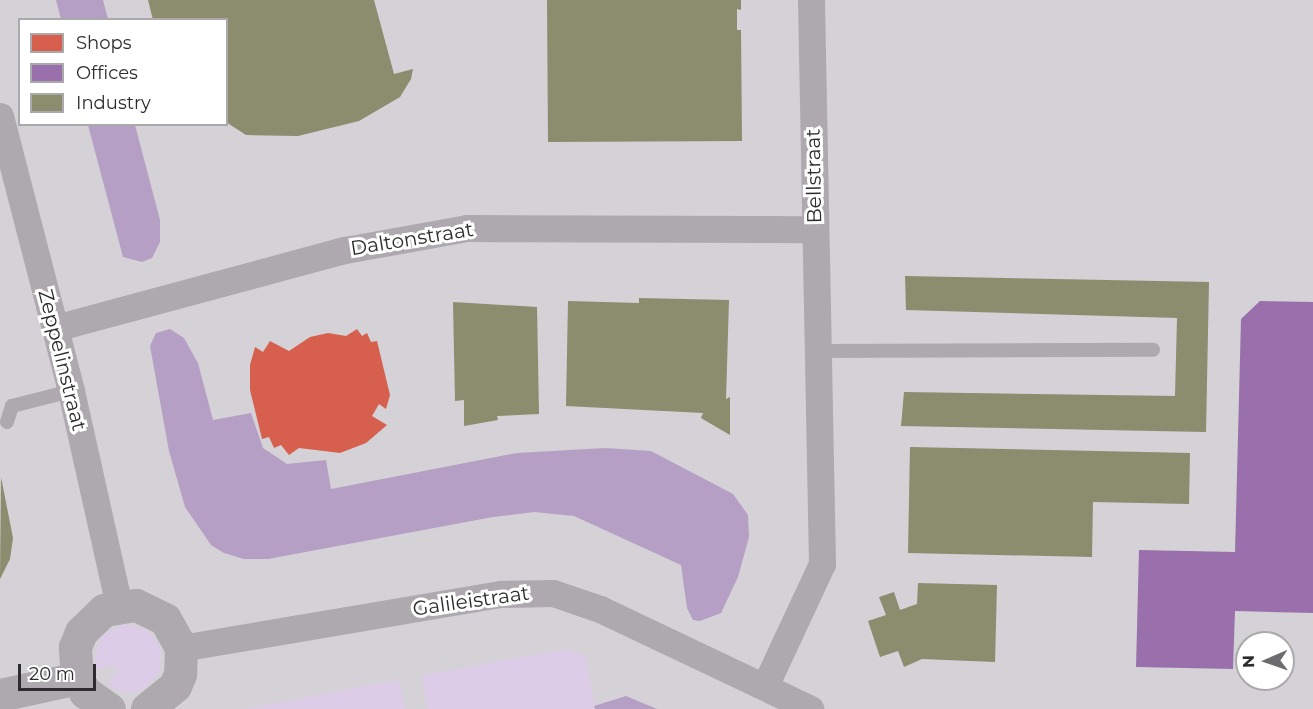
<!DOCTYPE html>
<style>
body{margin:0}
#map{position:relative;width:1313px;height:709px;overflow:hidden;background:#e3e2e4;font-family:Montserrat,sans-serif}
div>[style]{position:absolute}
.built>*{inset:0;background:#d4d1d7}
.green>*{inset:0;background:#dccce7}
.water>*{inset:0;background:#b69fc4}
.shops>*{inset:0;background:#d6604d}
.offices>*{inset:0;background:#9970ab}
.industry>*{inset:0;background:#8c8c6e}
.service>*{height:14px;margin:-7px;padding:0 7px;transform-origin:7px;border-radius:7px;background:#ada9af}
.minor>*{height:27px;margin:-13.5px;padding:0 13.5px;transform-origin:13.5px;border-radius:13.5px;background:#ada9af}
.tertiary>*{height:33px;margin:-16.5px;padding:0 16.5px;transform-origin:16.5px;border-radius:16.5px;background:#ada9af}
span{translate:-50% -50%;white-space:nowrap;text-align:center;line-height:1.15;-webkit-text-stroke:6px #fff;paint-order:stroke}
.street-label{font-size:20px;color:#2c2b2d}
.legend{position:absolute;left:18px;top:18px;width:210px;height:108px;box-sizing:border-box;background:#fff;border:2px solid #abaaab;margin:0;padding:8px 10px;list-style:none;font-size:18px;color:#2c2b2d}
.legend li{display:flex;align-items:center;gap:12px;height:30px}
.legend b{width:30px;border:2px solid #abaaab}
.north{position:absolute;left:1235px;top:631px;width:60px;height:60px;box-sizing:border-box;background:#fff;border:2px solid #abaaab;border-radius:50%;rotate:268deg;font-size:16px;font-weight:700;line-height:24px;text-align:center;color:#2c2b2d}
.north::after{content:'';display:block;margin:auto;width:21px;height:27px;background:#6c6b6d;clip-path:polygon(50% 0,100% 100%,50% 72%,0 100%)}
.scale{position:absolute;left:18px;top:664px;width:78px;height:27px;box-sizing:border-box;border:3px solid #2c2b2d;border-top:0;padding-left:8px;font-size:18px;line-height:21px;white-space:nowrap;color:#2c2b2d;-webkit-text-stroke:4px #fff;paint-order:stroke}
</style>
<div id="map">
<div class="built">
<div style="clip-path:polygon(evenodd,0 0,1313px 0,1313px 709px,0 709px,0 0,20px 20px,226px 20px,226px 124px,20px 124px,20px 20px,0 0,1247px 643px,1283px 643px,1283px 679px,1247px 679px,1247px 643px)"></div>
</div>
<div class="green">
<div style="clip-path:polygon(124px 624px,148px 630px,161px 649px,160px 671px,146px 688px,135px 692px,123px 692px,107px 685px,118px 671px,113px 665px,96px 670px,94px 658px,102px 636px)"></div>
<div style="clip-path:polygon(567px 649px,585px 656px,595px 709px,428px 709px,422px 675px)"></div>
<div style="clip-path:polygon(399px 680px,405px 709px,245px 709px)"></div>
</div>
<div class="water">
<div style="clip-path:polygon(56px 0,103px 0,108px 19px,61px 19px)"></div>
<div style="clip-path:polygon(88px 125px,135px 125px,160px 220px,160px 242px,152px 258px,142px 262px,123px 257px)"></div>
<div style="clip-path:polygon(170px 329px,184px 338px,198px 363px,213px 420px,251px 413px,263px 448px,287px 464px,326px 460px,331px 489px,517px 453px,605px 448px,651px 451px,733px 494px,748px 515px,749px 537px,738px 577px,721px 613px,700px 621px,693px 620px,687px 608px,681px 565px,574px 516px,534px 512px,493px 517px,268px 559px,244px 559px,224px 553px,211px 545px,185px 507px,169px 451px,150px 346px,156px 333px)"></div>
<div style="clip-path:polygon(626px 696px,657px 709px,595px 709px,594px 706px)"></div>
</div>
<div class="shops">
<div style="clip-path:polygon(357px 329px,362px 336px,367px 333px,371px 342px,377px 341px,390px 395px,386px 409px,379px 404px,372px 416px,387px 425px,366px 443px,340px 453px,299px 448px,289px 455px,281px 445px,274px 448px,269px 437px,262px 439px,250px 390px,250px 365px,255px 347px,263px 352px,270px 341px,289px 351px,310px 337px,328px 333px,346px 336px)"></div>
</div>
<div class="offices">
<div style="clip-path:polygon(1260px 301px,1313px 302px,1313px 613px,1235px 611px,1233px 669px,1136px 667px,1139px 550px,1235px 552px,1241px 319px)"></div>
</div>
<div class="industry">
<div style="clip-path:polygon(148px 0,374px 0,394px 74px,413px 69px,411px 79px,400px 97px,359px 121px,298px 136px,246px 135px,226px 122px,226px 20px,153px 20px)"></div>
<div style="clip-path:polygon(547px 0,741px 0,741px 10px,737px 9px,737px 30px,741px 30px,742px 141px,548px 142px)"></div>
<div style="clip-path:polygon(905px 276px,1209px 282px,1206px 432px,901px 426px,904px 392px,1175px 396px,1177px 318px,906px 310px)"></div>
<div style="clip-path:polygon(639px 298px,729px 300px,726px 399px,730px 397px,730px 435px,701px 418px,703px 413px,566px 406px,568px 301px,639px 303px)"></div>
<div style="clip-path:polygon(453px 302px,537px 307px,539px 414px,497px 416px,498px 420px,464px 426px,464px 400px,455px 401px)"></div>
<div style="clip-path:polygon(910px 447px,1190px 453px,1189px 504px,1093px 502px,1092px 557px,908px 553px)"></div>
<div style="clip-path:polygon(1px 477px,13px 538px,10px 559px,0 579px)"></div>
<div style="clip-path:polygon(918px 583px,997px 585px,995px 662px,922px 659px,904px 667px,898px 651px,880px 657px,868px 621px,886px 615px,879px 597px,894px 592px,900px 610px,917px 604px)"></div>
</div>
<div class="service">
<div style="left:817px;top:351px;width:336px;rotate:-0.2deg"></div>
<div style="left:7px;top:422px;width:17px;rotate:-73deg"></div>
<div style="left:12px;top:406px;width:61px;rotate:-14.3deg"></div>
</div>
<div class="minor">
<div style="left:0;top:116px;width:284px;rotate:75.5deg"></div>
<div style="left:71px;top:391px;width:219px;rotate:77.4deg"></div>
<div style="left:55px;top:328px;width:300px;rotate:-15.1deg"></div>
<div style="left:345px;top:250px;width:124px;rotate:-10.2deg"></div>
<div style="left:467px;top:228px;width:348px;rotate:0.2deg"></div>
<div style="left:181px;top:648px;width:325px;rotate:-9.6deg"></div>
<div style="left:501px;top:594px;width:52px;rotate:-1.1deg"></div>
<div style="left:553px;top:593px;width:50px;rotate:18.8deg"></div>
<div style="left:600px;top:609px;width:233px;rotate:25.4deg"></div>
<div style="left:765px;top:686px;width:135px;rotate:-65deg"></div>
<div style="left:822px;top:564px;width:564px;rotate:-91.12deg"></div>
</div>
<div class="tertiary">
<div style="left:0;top:695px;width:79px;rotate:-12.4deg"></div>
<div style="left:109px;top:709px;width:29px;rotate:-145deg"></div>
<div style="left:85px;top:692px;width:16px;rotate:-120deg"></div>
<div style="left:77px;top:678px;width:31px;rotate:-94deg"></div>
<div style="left:75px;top:647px;width:16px;rotate:-68deg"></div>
<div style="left:81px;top:632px;width:32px;rotate:-44deg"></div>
<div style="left:104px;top:610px;width:32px;rotate:-9deg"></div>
<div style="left:136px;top:605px;width:32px;rotate:26deg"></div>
<div style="left:165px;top:619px;width:33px;rotate:61deg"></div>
<div style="left:181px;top:648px;width:26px;rotate:92deg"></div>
<div style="left:180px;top:674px;width:13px;rotate:113deg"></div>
<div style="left:175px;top:686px;width:36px;rotate:141deg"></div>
</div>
<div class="street-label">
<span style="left:814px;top:176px;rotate:-91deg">Bellstraat</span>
<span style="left:412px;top:239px;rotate:-9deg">Daltonstraat</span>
<span style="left:62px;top:360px;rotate:76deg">Zeppelinstraat</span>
<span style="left:471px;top:601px;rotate:-8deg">Galileistraat</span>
</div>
<ul class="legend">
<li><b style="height:16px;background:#d6604d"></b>Shops</li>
<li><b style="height:16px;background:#9970ab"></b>Offices</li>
<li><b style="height:16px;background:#8c8c6e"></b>Industry</li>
</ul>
<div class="north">N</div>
<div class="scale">20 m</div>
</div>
